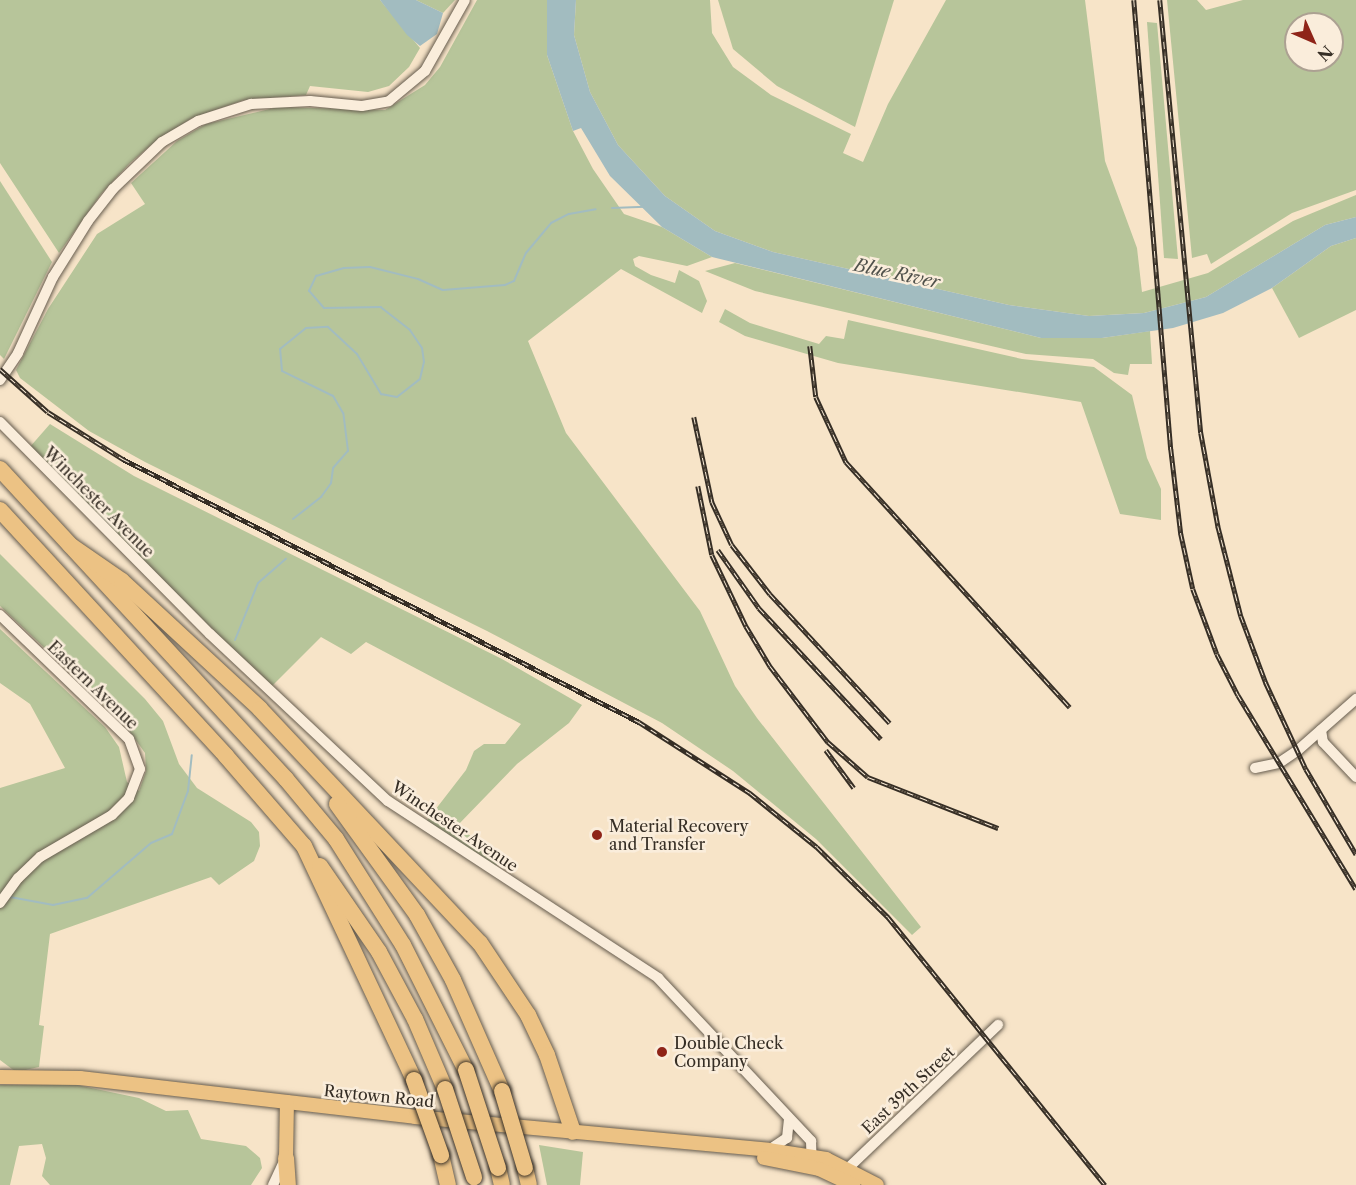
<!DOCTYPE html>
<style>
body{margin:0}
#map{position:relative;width:1356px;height:1185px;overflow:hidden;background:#f7e4c8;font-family:"Libre Caslon Text",serif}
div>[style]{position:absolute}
.green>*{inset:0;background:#b7c59a}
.water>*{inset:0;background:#a2bcc0}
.stream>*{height:2px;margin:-1px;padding:0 1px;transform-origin:1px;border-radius:1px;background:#a2bcc0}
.roads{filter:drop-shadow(0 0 2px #665c4e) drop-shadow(0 0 2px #665c4e)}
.minor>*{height:10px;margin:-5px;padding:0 5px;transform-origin:5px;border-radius:5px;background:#faeddb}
.major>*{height:14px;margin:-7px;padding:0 7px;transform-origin:7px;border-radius:7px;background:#ecc284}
.highway>*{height:16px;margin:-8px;padding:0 8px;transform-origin:8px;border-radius:8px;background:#ecc284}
.rail>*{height:4.5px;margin-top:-2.25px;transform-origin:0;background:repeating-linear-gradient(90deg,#faeddb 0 7px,#362e25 0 14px);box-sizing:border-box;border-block:2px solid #362e25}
.bridges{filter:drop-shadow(0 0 2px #362e25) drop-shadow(0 0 2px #362e25)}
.highway-bridge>*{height:16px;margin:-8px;padding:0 8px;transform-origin:8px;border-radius:8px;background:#ecc284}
.dots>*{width:16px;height:16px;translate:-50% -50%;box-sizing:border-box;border:3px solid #faeddb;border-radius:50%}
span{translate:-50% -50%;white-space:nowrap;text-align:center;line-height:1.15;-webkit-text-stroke:5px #faeddb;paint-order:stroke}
.street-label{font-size:16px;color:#362e25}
.poi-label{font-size:16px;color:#362e25}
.left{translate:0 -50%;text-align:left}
.water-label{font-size:18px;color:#51524c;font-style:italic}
.north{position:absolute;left:1284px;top:12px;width:60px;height:60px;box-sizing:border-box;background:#faeddb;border:2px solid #aca192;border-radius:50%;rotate:135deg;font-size:16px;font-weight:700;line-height:24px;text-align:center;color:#362e25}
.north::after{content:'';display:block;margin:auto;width:21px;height:27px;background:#8f2418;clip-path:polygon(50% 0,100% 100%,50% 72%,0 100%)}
</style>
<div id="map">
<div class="green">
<div style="clip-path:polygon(0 0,380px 0,420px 48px,409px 67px,389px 86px,368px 92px,310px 86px,306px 95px,244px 100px,192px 118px,158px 139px,130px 163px,101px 194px,59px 253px,0 163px)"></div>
<div style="clip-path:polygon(416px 0,455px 0,443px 13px)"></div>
<div style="clip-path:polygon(477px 0,547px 0,547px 55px,573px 131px,593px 169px,624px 214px,662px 227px,712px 257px,687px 266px,639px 256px,633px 259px,635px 266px,651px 275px,675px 283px,679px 270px,699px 281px,707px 301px,702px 313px,621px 269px,528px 341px,566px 433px,700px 611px,735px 686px,757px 718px,921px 927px,912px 935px,816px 839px,733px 771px,662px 723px,487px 631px,145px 462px,89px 431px,20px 378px,16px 370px,48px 309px,97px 234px,145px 204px,131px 183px,177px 141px,206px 124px,278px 107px,385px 110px,425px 85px,440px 67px)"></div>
<div style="clip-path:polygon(576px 0,710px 0,712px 33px,733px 67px,771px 95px,851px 134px,843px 153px,863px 162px,888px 104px,946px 0,1085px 0,1105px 161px,1137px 248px,1142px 292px,1208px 273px,1293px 221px,1356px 195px,1356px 217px,1325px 225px,1206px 297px,1144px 313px,1089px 316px,1009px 305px,773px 252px,715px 231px,665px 196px,618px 145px,590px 92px,574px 35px)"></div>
<div style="clip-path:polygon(718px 0,894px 0,855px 127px,777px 86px,733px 49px)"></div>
<div style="clip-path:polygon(evenodd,1167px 0,1197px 0,1206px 10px,1243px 0,1356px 0,1356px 190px,1292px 213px,1211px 264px,1207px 254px,1192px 258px,1167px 0,1296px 24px,1332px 24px,1332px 60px,1296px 60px,1296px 24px)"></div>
<div style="clip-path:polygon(1147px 22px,1157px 23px,1178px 259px,1164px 258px)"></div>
<div style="clip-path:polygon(0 181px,52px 262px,4px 359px,0 355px)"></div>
<div style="clip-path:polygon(1356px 238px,1356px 310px,1299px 338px,1272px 288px,1331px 246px)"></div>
<div style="clip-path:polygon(735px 263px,1041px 338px,1102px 338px,1150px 331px,1152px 364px,1130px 364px,1128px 375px,1114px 373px,1093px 359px,1026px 354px,755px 291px,705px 271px)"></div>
<div style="clip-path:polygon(725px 309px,750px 323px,819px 344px,826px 336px,844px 339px,848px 320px,1022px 359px,1094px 367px,1132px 395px,1147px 458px,1161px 489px,1161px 520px,1120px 514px,1081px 402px,838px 363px,745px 336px,719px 322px)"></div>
<div style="clip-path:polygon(50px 424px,134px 476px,502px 659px,582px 705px,569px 723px,517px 764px,457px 826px,502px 859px,494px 868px,425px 823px,466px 770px,474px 751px,484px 744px,505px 744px,521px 724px,366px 642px,351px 654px,321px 637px,271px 687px,29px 448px)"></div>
<div style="clip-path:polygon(0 554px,145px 699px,163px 721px,179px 764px,197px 788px,251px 822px,259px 832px,260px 846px,254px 861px,219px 885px,211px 877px,50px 934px,39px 1025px,44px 1026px,39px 1067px,16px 1072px,0 1060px,0 788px,65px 768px,30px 704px,0 683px,0 629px,105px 727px,119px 747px,127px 782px,139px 791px,146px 771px,145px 753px,123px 722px,0 606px)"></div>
<div style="clip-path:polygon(0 1085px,77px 1085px,139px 1098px,166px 1111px,188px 1110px,201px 1139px,246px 1146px,260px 1158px,262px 1168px,251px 1185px,50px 1185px,42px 1176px,46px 1158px,42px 1144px,19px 1146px,10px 1185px,0 1185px)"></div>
<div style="clip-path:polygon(539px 1145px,583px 1152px,580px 1185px,547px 1185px)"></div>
</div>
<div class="water">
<div style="clip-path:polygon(380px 0,416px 0,443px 13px,437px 34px,420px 46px,407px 35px)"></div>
<div style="clip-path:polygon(547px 0,576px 0,574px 35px,590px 92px,618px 145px,665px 196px,715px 231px,773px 252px,1009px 305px,1089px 316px,1144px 313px,1206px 297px,1325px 225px,1356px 217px,1356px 238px,1331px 246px,1272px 288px,1223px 313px,1173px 328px,1102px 338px,1041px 338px,712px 257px,662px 227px,610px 176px,581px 128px,573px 131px,547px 55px)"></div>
</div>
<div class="stream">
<div style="left:612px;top:208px;width:33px;rotate:-2deg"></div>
<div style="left:293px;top:519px;width:36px;rotate:-38deg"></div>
<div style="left:321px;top:497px;width:17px;rotate:-54deg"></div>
<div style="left:331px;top:483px;width:15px;rotate:-82deg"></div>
<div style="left:333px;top:468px;width:23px;rotate:-49deg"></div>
<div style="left:348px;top:451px;width:38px;rotate:-97deg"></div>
<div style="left:343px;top:413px;width:20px;rotate:-120deg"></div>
<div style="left:333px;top:396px;width:57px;rotate:-153.9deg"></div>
<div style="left:282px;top:371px;width:22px;rotate:-95deg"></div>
<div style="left:280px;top:349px;width:33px;rotate:-39deg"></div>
<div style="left:306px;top:328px;width:22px;rotate:-3deg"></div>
<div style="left:328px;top:327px;width:40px;rotate:43deg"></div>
<div style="left:357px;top:354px;width:47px;rotate:59deg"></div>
<div style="left:381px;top:394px;width:16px;rotate:11deg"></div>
<div style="left:397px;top:397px;width:29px;rotate:-38deg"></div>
<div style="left:420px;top:379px;width:17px;rotate:-77deg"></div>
<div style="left:424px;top:362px;width:14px;rotate:-98deg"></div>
<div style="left:422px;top:348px;width:22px;rotate:-124deg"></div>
<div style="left:410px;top:330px;width:37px;rotate:-142deg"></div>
<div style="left:381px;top:307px;width:57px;rotate:179deg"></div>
<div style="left:324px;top:308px;width:23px;rotate:-131deg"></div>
<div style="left:309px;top:291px;width:17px;rotate:-65deg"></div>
<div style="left:316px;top:276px;width:29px;rotate:-16deg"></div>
<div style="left:344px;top:268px;width:26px;rotate:-2deg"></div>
<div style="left:370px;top:267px;width:49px;rotate:14deg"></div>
<div style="left:418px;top:279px;width:27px;rotate:24deg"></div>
<div style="left:443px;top:290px;width:62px;rotate:-4.6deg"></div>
<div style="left:505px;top:285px;width:10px;rotate:-24deg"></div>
<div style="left:514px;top:281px;width:30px;rotate:-67deg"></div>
<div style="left:526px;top:253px;width:39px;rotate:-50deg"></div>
<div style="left:551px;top:223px;width:20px;rotate:-27deg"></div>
<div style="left:569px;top:214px;width:27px;rotate:-10deg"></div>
<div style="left:235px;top:640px;width:61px;rotate:-68deg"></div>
<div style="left:258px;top:583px;width:37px;rotate:-41deg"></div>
<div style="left:10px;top:897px;width:44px;rotate:10.5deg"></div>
<div style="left:53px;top:905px;width:35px;rotate:-12deg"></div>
<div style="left:87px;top:898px;width:84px;rotate:-40.7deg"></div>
<div style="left:151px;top:843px;width:23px;rotate:-23deg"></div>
<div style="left:172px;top:834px;width:46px;rotate:-69.6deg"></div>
<div style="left:188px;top:791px;width:36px;rotate:-84deg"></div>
</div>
<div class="roads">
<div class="minor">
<div style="left:0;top:380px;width:32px;rotate:-56deg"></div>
<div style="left:18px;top:353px;width:84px;rotate:-65.3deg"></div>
<div style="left:53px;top:277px;width:66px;rotate:-58deg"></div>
<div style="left:88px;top:221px;width:41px;rotate:-52deg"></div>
<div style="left:113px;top:189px;width:68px;rotate:-43.8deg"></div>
<div style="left:162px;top:142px;width:42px;rotate:-30.3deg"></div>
<div style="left:198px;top:121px;width:56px;rotate:-17.8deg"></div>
<div style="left:251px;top:104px;width:59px;rotate:-2.9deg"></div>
<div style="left:310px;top:101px;width:52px;rotate:5.5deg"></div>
<div style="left:362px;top:106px;width:27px;rotate:-10deg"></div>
<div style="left:389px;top:101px;width:47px;rotate:-39.8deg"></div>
<div style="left:425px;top:71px;width:81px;rotate:-60.6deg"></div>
<div style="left:0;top:422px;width:298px;rotate:45.3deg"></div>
<div style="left:210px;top:634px;width:244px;rotate:43.2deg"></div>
<div style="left:388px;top:801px;width:323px;rotate:33.2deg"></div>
<div style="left:658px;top:978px;width:224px;rotate:46.8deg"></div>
<div style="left:811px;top:1141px;width:24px;rotate:88deg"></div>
<div style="left:0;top:615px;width:179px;rotate:43.9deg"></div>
<div style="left:129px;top:739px;width:32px;rotate:70deg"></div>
<div style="left:140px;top:769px;width:31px;rotate:111deg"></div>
<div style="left:129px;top:798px;width:24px;rotate:135deg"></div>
<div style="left:112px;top:815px;width:83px;rotate:149.7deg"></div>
<div style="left:40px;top:857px;width:30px;rotate:136deg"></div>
<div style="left:18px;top:878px;width:31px;rotate:126deg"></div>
<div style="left:1321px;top:730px;width:12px;rotate:81deg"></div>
<div style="left:1323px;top:742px;width:48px;rotate:46.7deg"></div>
<div style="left:1255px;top:768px;width:25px;rotate:-12deg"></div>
<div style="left:1279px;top:763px;width:22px;rotate:-34deg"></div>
<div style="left:1297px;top:751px;width:79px;rotate:-41.4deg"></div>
<div style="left:769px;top:1150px;width:22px;rotate:-34deg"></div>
<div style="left:787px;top:1138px;width:19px;rotate:-84deg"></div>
<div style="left:842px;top:1174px;width:216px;rotate:-43.7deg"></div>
<div style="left:273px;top:1185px;width:26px;rotate:-65deg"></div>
</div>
<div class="major">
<div style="left:0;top:1077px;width:80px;rotate:0.7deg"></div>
<div style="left:80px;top:1078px;width:337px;rotate:6.6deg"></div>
<div style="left:415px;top:1117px;width:355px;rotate:5.3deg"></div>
<div style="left:768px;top:1150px;width:59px;rotate:8.8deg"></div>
<div style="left:826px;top:1159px;width:57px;rotate:27deg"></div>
<div style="left:286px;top:1158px;width:56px;rotate:-89deg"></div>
<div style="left:764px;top:1158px;width:56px;rotate:11.3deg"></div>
<div style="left:819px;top:1169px;width:38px;rotate:25deg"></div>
</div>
<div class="highway">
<div style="left:0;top:469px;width:422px;rotate:47.3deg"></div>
<div style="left:286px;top:779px;width:78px;rotate:50.2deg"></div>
<div style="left:336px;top:839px;width:125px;rotate:57.7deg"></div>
<div style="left:403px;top:945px;width:140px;rotate:63.3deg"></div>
<div style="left:0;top:510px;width:334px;rotate:47.4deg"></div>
<div style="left:226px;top:756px;width:119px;rotate:49.1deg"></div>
<div style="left:304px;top:846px;width:259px;rotate:64.8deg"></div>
<div style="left:70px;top:545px;width:63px;rotate:34.7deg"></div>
<div style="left:122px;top:581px;width:188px;rotate:42.8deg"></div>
<div style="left:260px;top:709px;width:321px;rotate:46.8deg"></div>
<div style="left:480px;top:943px;width:87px;rotate:56.3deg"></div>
<div style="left:528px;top:1015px;width:44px;rotate:64.6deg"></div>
<div style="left:547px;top:1055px;width:81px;rotate:71.3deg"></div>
<div style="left:337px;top:804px;width:137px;rotate:54.2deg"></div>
<div style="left:417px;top:915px;width:74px;rotate:61deg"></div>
<div style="left:453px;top:980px;width:121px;rotate:66.2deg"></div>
<div style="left:320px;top:866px;width:104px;rotate:55.5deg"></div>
<div style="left:379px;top:952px;width:76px;rotate:61.8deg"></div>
<div style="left:415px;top:1019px;width:76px;rotate:66.8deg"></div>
<div style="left:441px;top:1155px;width:31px;rotate:77deg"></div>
<div style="left:286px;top:1158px;width:27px;rotate:86deg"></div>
<div style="left:498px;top:1168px;width:17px;rotate:77deg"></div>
<div style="left:525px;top:1168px;width:17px;rotate:77deg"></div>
</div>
</div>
<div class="rail">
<div style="left:1134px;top:0;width:451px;rotate:85.3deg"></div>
<div style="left:1171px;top:449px;width:86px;rotate:83.3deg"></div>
<div style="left:1181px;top:534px;width:56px;rotate:77.7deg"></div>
<div style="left:1193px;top:589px;width:69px;rotate:69.7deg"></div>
<div style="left:1217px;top:654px;width:46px;rotate:62.9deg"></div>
<div style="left:1238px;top:695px;width:227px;rotate:58.7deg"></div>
<div style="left:1160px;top:0;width:435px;rotate:84.6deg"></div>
<div style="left:1201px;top:433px;width:95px;rotate:79.6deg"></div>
<div style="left:1218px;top:526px;width:93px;rotate:75.7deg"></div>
<div style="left:1241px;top:616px;width:72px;rotate:69.5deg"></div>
<div style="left:1266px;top:683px;width:95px;rotate:65.1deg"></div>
<div style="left:1306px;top:769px;width:99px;rotate:59.5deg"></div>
<div style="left:810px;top:346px;width:51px;rotate:83.3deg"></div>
<div style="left:816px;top:397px;width:72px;rotate:65.2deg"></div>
<div style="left:846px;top:462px;width:332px;rotate:47.6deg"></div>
<div style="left:0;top:369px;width:64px;rotate:41.9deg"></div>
<div style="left:48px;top:412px;width:89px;rotate:32.1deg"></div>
<div style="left:123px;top:459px;width:579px;rotate:27.01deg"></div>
<div style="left:639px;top:722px;width:132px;rotate:32.6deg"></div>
<div style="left:750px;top:793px;width:86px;rotate:38.9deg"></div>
<div style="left:817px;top:847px;width:100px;rotate:44.6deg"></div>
<div style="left:888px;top:917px;width:345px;rotate:51deg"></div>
<div style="left:694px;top:417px;width:87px;rotate:78deg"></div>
<div style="left:712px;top:502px;width:47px;rotate:65.1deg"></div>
<div style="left:732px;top:545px;width:62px;rotate:52.2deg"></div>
<div style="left:770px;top:594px;width:176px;rotate:47.1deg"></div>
<div style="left:698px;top:486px;width:70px;rotate:78.5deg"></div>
<div style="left:712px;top:555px;width:79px;rotate:64.4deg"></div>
<div style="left:746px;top:626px;width:47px;rotate:59deg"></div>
<div style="left:770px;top:666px;width:96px;rotate:52.7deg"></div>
<div style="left:828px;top:742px;width:53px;rotate:41.2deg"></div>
<div style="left:868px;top:777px;width:140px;rotate:21.4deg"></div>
<div style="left:718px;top:550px;width:71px;rotate:54.7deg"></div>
<div style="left:759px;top:608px;width:179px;rotate:47deg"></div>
<div style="left:826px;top:750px;width:47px;rotate:53.6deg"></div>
</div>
<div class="bridges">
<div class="highway-bridge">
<div style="left:466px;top:1070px;width:103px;rotate:71.9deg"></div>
<div style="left:414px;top:1080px;width:80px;rotate:70.2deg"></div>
<div style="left:445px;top:1089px;width:93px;rotate:71.8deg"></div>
<div style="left:502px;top:1091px;width:80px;rotate:73.4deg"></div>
</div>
</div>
<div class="dots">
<div style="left:597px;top:835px;background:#8f2418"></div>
<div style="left:662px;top:1052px;background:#8f2418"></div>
</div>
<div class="street-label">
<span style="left:99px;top:502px;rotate:45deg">Winchester Avenue</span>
<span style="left:93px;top:685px;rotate:44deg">Eastern Avenue</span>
<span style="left:455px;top:826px;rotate:34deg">Winchester Avenue</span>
<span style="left:908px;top:1090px;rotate:-43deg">East 39th Street</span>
<span style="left:379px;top:1096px;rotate:6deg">Raytown Road</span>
</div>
<div class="poi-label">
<span class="left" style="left:609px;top:835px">Material Recovery<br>and Transfer</span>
<span class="left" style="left:674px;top:1052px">Double Check<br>Company</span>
</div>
<div class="water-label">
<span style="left:897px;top:274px;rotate:12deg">Blue River</span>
</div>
<div class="north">N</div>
</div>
